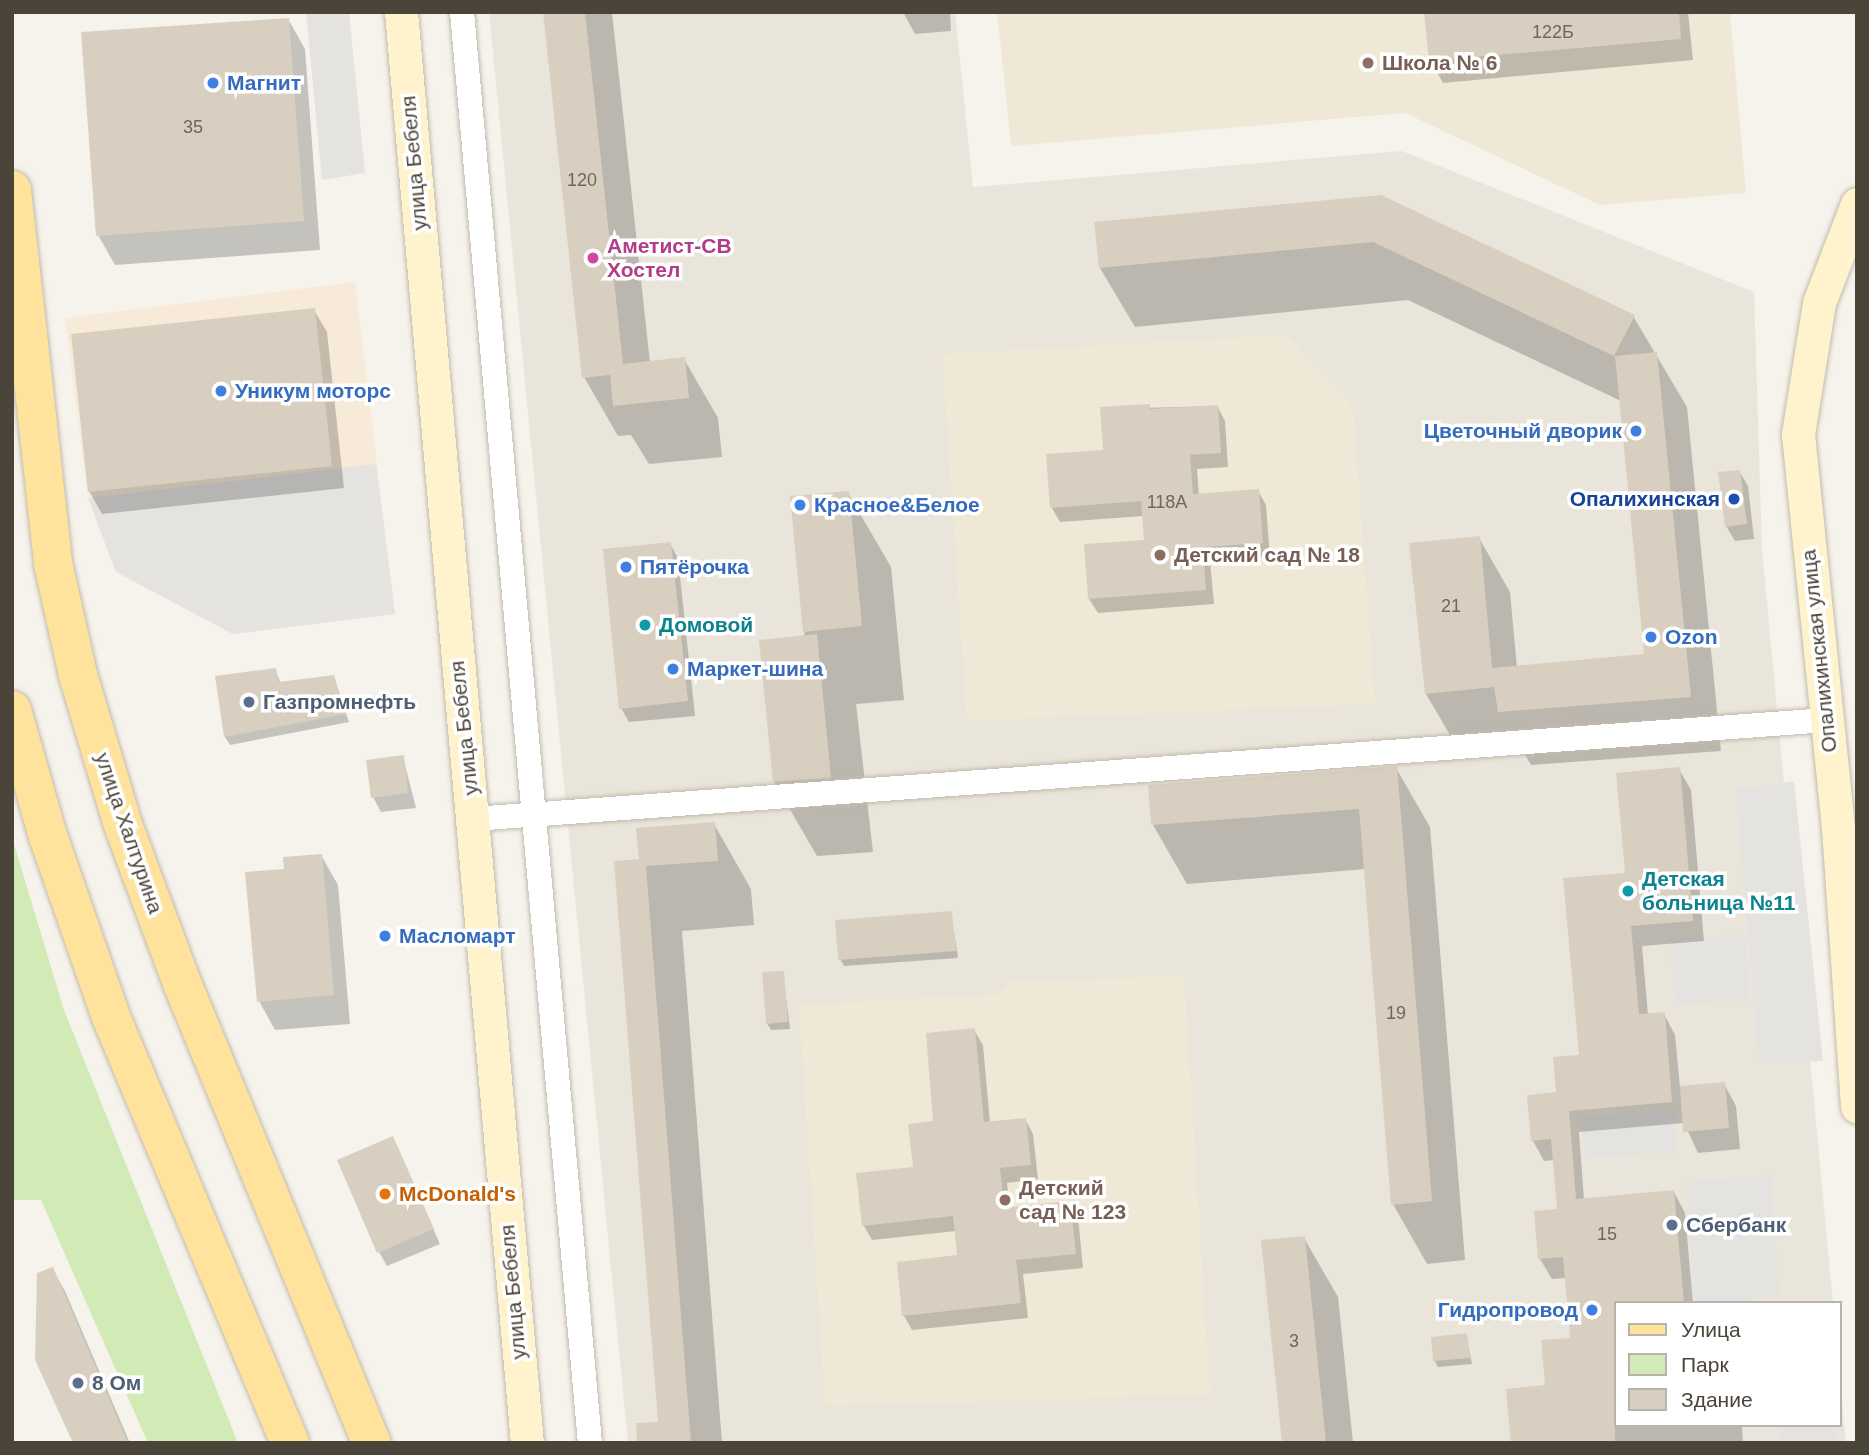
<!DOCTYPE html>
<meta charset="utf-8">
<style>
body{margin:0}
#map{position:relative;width:1869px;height:1455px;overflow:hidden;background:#f6f3ec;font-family:Helvetica,sans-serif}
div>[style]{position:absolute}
.residential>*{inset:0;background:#eae5da}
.commercial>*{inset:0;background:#f7ead8}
.education>*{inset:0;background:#efe8d6}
.green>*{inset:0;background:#d2eab5}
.parking>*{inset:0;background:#e5e3e0}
.shadow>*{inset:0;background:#0003}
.building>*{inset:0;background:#d8cfc1}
.roads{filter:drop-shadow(0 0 2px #c2bbae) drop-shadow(0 0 2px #c2bbae)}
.street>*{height:24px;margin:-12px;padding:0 12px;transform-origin:12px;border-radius:12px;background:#fff}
.secondary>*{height:33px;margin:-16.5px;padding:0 16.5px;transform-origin:16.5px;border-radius:16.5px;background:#fff3cd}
.primary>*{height:38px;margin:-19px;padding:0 19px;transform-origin:19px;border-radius:19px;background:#ffe39c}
.dots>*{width:19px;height:19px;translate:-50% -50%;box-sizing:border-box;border:4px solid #fff;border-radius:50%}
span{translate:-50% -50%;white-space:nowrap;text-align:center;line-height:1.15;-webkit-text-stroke:7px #fff;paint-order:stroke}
.number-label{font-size:18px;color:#6e675b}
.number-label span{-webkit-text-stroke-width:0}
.education-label{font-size:21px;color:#785e54;font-weight:700}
.left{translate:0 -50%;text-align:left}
.shop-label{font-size:21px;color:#366cbe;font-weight:700}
.right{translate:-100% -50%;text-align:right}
.street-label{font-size:21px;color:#4b4439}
.hotel-label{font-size:21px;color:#b23c85;font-weight:700}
.transit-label{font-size:21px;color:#164399;font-weight:700}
.culture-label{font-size:21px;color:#0d838f;font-weight:700}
.service-label{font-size:21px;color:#4e5e75;font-weight:700}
.food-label{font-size:21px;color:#c56008;font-weight:700}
.frame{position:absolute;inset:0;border:14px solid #4b4439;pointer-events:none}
.legend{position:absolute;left:1614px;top:1301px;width:228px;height:126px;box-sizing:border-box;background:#fff;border:2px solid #b7b4b0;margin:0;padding:9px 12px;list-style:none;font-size:21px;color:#4b4439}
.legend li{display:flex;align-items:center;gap:14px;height:35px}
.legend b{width:35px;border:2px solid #b7b4b0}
</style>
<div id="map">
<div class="residential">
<div style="clip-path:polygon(489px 12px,955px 12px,973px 187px,1402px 151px,1754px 292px,1762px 549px,1833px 1303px,1615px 1303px,1615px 1425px,1839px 1425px,1839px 1373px,1846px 1443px,628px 1443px)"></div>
</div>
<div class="commercial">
<div style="clip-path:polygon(355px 282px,395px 614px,233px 634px,116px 572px,88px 498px,65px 318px)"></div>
</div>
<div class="education">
<div style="clip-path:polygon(997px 12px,1730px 12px,1746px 193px,1600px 205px,1405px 113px,1011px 146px)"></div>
<div style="clip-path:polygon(1286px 335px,1353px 407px,1375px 704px,967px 721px,942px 354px)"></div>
<div style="clip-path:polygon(1184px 976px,1210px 1395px,825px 1406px,799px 1005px,997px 994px,1012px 981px)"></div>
</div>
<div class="green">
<div style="clip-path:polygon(12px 837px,64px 1010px,238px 1443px,148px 1443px,41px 1200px,12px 1200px)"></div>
</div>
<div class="parking">
<div style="clip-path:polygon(306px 12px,349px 12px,365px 173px,322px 180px)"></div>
<div style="clip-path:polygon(376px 464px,395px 614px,233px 634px,116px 572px,88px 498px)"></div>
<div style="clip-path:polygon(1794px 781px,1823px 1061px,1759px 1063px,1736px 790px)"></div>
<div style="clip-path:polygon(1745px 934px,1750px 1000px,1675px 1005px,1670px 939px)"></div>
<div style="clip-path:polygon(1674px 1110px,1677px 1152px,1585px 1158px,1582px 1117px)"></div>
<div style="clip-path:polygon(1771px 1175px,1779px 1295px,1755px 1297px,1755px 1303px,1694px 1303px,1686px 1182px)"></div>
<div style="clip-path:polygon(1779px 1425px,1835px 1425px,1837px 1443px,1781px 1443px)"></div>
</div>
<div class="shadow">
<div style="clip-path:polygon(545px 12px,612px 12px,650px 363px,684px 359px,718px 418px,722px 457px,649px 464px,631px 435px,618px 436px,584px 377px)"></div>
<div style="clip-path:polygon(903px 12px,950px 12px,951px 31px,915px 34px)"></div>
<div style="clip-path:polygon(1426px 12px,1688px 12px,1693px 60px,1443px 83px,1431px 61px)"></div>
<div style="clip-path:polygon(288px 19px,305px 49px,320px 250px,115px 265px,98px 235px)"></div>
<div style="clip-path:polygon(1381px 197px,1633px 316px,1687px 407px,1721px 751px,1531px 765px,1517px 741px,1457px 747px,1426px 694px,1479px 538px,1510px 592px,1517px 668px,1646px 656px,1621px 401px,1408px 300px,1135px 327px,1100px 268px)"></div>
<div style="clip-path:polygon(314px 310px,327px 332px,344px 488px,102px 514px,89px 491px)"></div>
<div style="clip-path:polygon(1217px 406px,1225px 421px,1228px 467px,1197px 469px,1199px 495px,1258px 491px,1266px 505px,1270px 557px,1210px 561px,1214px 604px,1098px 613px,1089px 599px,1085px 546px,1146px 542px,1144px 516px,1060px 522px,1052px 508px,1105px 452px,1101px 409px)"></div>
<div style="clip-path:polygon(1739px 471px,1748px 486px,1754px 539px,1735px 541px,1726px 526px)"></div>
<div style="clip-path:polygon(848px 493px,891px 567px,904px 700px,856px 704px,873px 852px,817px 856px,774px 782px,805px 631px)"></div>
<div style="clip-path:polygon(670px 544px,678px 558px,695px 716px,629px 722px,621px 708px)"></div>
<div style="clip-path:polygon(275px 669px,281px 684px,333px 677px,349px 722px,230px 745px,225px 737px)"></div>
<div style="clip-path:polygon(403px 757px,416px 808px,381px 812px,373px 797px)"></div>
<div style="clip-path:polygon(1396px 768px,1430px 827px,1465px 1260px,1427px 1264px,1393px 1204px,1366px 869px,1187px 884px,1153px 825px)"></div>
<div style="clip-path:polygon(1679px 769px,1691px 790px,1704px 941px,1642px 946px,1648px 1015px,1664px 1014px,1675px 1035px,1680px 1088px,1724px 1084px,1736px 1106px,1740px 1149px,1698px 1153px,1684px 1123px,1579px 1132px,1584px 1200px,1674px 1192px,1685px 1213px,1693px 1303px,1615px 1303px,1615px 1425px,1742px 1425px,1743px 1443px,1512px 1443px,1572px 1339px,1566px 1278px,1552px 1279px,1540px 1259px,1558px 1210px,1554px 1160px,1544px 1161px,1533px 1141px,1581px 1057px,1626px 874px)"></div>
<div style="clip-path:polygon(714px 824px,751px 889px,754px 925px,682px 931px,722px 1443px,639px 1443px,660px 1423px,641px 861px)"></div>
<div style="clip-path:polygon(321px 855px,338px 885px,350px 1024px,275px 1030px,259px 1001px,285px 871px)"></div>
<div style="clip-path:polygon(951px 913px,958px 958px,844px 966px,840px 959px)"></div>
<div style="clip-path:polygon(783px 973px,790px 1029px,771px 1030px,767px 1023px)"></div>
<div style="clip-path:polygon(974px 1030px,983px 1045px,990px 1123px,1025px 1119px,1033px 1134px,1038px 1179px,1007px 1183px,1010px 1209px,1069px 1203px,1078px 1217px,1083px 1268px,1023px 1274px,1028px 1318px,912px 1330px,904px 1316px,899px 1263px,959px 1257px,956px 1231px,872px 1240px,864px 1226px,858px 1174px,914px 1169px)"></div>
<div style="clip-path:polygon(393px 1138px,440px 1244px,387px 1266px,379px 1252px)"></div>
<div style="clip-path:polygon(1304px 1238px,1338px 1297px,1353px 1443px,1284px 1443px)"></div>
<div style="clip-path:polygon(52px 1269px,65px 1291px,130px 1443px,75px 1443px)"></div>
<div style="clip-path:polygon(1466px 1335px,1472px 1364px,1438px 1367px,1434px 1360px)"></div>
</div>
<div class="building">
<div style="clip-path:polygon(543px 12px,585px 12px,623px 364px,685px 357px,689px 398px,613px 406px,610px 375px,582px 378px)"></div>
<div style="clip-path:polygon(1424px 12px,1679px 12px,1681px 39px,1429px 61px)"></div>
<div style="clip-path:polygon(289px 18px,304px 221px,96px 236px,81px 32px)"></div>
<div style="clip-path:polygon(1381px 195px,1635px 315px,1614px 356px,1373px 242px,1099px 268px,1094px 222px)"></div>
<div style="clip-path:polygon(315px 308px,332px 466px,88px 492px,71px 334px)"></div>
<div style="clip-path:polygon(1657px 352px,1691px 697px,1498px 712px,1494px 687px,1425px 694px,1409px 543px,1480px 536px,1492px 668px,1644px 654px,1615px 356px)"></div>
<div style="clip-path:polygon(1150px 404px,1150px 409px,1218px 405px,1221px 453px,1190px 455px,1193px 494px,1259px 489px,1263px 543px,1203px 547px,1206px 590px,1088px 599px,1084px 544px,1144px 540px,1141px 501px,1050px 508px,1046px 454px,1103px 450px,1100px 407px)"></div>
<div style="clip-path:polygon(1740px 470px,1747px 524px,1725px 527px,1718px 472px)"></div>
<div style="clip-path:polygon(849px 491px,862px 626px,803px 632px,790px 496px)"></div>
<div style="clip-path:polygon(671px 542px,688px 701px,619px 709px,603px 549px)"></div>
<div style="clip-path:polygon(817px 634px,831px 778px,773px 782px,759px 640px)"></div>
<div style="clip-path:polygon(276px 668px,278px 682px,334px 675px,346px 714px,224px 737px,215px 676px)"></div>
<div style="clip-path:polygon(404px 755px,408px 793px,371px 798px,366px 760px)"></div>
<div style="clip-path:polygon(1397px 766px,1432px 1201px,1391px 1205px,1359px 809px,1151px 825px,1148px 785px)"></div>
<div style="clip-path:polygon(1680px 767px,1693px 921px,1631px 926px,1639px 1014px,1665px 1012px,1672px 1102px,1569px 1111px,1576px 1199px,1674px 1190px,1684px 1303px,1615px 1303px,1615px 1443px,1511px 1443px,1506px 1389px,1545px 1385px,1541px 1340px,1570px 1338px,1563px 1257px,1538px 1259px,1534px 1211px,1557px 1209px,1551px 1139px,1531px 1141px,1527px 1095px,1556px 1092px,1553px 1057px,1579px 1055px,1563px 878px,1625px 873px,1616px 773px)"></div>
<div style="clip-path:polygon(715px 822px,718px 861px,646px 866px,691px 1443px,637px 1443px,636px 1423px,658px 1422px,614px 861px,639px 859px,636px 828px)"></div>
<div style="clip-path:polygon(322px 854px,334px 995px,257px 1002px,245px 872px,284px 869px,283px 857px)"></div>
<div style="clip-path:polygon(952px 911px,956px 951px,838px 960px,835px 920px)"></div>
<div style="clip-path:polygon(784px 971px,788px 1022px,766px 1024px,762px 972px)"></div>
<div style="clip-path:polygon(975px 1028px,984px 1122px,1026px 1118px,1031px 1165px,1000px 1168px,1004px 1208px,1070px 1201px,1076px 1254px,1016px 1260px,1021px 1303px,902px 1316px,897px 1262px,957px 1255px,953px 1216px,862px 1226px,856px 1173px,913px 1167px,908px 1124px,933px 1121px,926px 1033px)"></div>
<div style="clip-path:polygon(1725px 1082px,1729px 1128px,1683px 1132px,1680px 1086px)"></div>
<div style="clip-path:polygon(393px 1136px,434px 1229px,377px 1253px,337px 1160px)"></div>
<div style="clip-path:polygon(1305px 1236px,1326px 1443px,1282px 1443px,1261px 1240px)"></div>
<div style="clip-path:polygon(53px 1267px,128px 1443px,73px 1443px,35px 1360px,37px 1273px)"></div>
<div style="clip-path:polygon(1467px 1333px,1470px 1358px,1433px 1361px,1431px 1337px)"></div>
</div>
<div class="roads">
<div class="street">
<div style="left:462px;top:12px;width:1437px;rotate:84.89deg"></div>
<div style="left:473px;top:819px;width:1357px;rotate:-4.18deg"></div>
</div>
<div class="secondary">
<div style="left:401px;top:12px;width:1437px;rotate:84.97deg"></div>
<div style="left:1857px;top:204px;width:106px;rotate:111deg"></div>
<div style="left:1819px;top:303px;width:133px;rotate:99.1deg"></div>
<div style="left:1798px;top:434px;width:395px;rotate:84.2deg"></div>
<div style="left:1838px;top:827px;width:280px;rotate:86.1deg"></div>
</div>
<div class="primary">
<div style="left:12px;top:190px;width:375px;rotate:83.7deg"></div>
<div style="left:53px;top:563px;width:115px;rotate:77.4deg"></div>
<div style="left:78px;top:675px;width:153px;rotate:73.3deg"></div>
<div style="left:122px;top:822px;width:172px;rotate:69.6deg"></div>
<div style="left:182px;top:983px;width:498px;rotate:67.6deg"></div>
<div style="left:12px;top:710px;width:131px;rotate:74.1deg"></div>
<div style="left:48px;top:836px;width:192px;rotate:70.8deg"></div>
<div style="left:111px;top:1017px;width:462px;rotate:67.2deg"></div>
</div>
</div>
<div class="dots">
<div style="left:1368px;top:63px;background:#8d6e63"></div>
<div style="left:213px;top:83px;background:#3f7fe0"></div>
<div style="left:593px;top:258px;background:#d1479c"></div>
<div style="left:221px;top:391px;background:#3f7fe0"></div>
<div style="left:1636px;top:431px;background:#3f7fe0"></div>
<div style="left:1734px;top:499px;background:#1a4fb4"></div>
<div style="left:800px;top:505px;background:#3f7fe0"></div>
<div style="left:1160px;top:555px;background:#8d6e63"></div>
<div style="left:626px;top:567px;background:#3f7fe0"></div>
<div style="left:645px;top:625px;background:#0f9aa8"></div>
<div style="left:1651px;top:637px;background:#3f7fe0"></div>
<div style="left:673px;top:669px;background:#3f7fe0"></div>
<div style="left:249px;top:702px;background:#5c6f8a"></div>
<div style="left:1628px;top:891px;background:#0f9aa8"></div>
<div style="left:385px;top:936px;background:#3f7fe0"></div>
<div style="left:385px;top:1194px;background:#e8710a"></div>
<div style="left:1005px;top:1200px;background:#8d6e63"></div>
<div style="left:1672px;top:1225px;background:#5c6f8a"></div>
<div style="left:1592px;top:1310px;background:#3f7fe0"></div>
<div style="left:78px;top:1383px;background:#5c6f8a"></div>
</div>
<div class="number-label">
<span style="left:1553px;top:32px">122Б</span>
<span style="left:193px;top:127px">35</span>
<span style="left:582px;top:180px">120</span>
<span style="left:1167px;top:502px">118А</span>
<span style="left:1451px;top:606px">21</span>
<span style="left:1396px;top:1013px">19</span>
<span style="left:1607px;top:1234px">15</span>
<span style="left:1294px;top:1341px">3</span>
</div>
<div class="education-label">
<span class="left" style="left:1382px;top:63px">Школа № 6</span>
<span class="left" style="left:1174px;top:555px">Детский сад № 18</span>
<span class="left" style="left:1019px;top:1200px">Детский<br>сад № 123</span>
</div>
<div class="shop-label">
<span class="left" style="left:227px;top:83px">Магнит</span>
<span class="left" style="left:235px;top:391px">Уникум моторс</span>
<span class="right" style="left:1622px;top:431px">Цветочный дворик</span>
<span class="left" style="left:814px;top:505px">Красное&amp;Белое</span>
<span class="left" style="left:640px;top:567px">Пятёрочка</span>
<span class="left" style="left:1665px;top:637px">Ozon</span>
<span class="left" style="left:687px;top:669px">Маркет-шина</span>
<span class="left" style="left:399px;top:936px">Масломарт</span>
<span class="right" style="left:1578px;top:1310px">Гидропровод</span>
</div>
<div class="street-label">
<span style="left:414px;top:163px;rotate:-95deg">улица Бебеля</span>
<span style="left:1819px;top:651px;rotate:-96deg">Опалихинская улица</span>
<span style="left:464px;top:728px;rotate:-96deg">улица Бебеля</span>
<span style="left:129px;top:833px;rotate:71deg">улица Халтурина</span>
<span style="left:513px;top:1292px;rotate:-95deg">улица Бебеля</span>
</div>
<div class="hotel-label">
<span class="left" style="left:607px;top:258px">Аметист-СВ<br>Хостел</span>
</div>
<div class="transit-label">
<span class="right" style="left:1720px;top:499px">Опалихинская</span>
</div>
<div class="culture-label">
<span class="left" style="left:659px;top:625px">Домовой</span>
<span class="left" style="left:1642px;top:891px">Детская<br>больница №11</span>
</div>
<div class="service-label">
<span class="left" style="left:263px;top:702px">Газпромнефть</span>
<span class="left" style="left:1686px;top:1225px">Сбербанк</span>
<span class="left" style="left:92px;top:1383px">8 Ом</span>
</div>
<div class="food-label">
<span class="left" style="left:399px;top:1194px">McDonald's</span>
</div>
<div class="frame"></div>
<ul class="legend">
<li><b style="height:9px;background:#ffe39c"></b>Улица</li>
<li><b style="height:19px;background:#d2eab5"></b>Парк</li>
<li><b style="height:19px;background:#d8cfc1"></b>Здание</li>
</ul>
</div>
